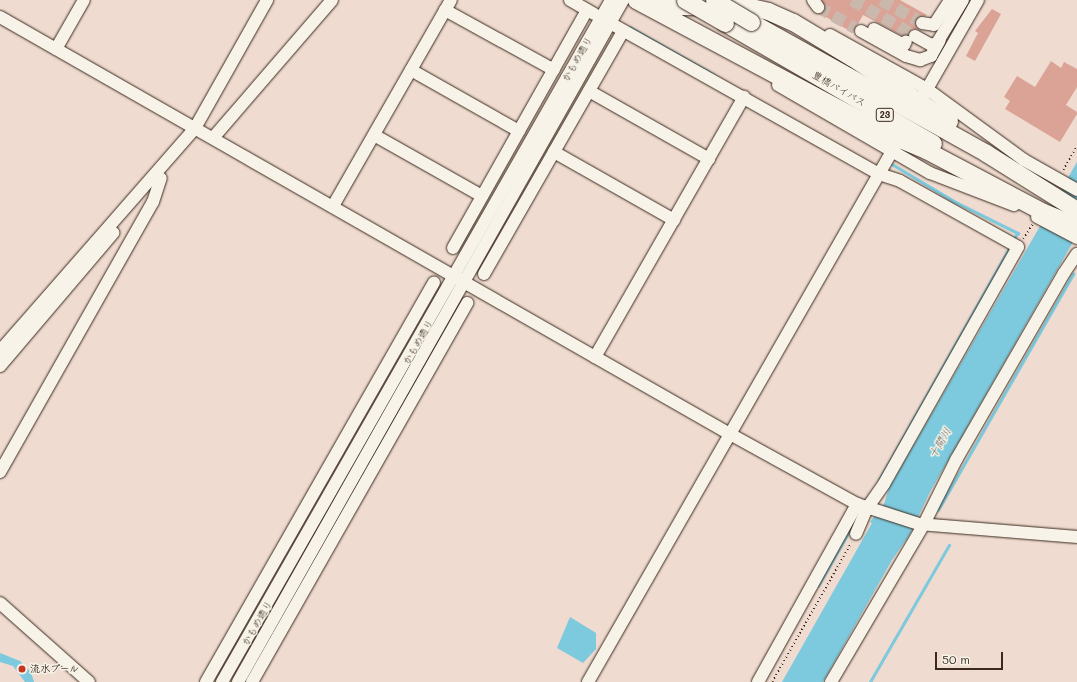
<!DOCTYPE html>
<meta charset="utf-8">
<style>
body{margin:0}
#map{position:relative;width:1077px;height:682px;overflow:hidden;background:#efdbcf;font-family:Mali,"Klee One",sans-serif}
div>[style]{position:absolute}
.water>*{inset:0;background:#7dc9dd}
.stream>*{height:2.5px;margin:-1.25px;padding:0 1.25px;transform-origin:1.25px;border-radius:1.25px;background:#7dc9dd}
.building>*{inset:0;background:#dba395}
.minor-tunnel>*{height:12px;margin-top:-6px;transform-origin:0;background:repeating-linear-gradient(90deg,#cbb8ac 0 12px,transparent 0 18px)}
.path>*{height:1.5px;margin-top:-0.75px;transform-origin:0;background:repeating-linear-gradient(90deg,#3b2a1e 0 1px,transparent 0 4px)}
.roads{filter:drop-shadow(0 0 1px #3b2a1e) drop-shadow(0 0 1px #3b2a1e)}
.minor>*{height:12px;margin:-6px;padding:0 6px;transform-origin:6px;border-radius:6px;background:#f7f3e8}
.highway>*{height:17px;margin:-8.5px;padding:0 8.5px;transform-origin:8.5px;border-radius:8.5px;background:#f7f3e8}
.bridges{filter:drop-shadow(0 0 1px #3b2a1e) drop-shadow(0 0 1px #3b2a1e)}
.highway-bridge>*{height:17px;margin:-8.5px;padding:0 8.5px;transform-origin:8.5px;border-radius:8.5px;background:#f7f3e8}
.dots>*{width:11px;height:11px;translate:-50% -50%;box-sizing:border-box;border:2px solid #f7f3e8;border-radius:50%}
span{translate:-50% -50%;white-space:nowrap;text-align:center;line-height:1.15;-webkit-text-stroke:3px #f7f3e8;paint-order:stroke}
.shield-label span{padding:1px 3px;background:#f7f3e8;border:1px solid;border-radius:3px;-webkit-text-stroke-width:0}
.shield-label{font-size:9px;color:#3b2a1e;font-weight:700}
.street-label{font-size:10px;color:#3b2a1e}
.poi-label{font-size:10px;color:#3b2a1e;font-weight:700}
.left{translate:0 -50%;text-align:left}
.water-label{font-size:11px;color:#4c524e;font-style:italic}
.scale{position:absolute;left:935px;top:652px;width:68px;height:18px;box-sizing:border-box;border:2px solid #3b2a1e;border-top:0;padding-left:5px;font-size:12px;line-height:14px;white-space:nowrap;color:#3b2a1e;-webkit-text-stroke:3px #f7f3e8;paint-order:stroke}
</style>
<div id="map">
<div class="water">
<div style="clip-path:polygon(1077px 162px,1077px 235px,930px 492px,910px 534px,892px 560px,823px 682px,782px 682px,872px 523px,870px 522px,884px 504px,889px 488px)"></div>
<div style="clip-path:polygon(570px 617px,596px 633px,596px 649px,583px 663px,557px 648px)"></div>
<div style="clip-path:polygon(0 653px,20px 661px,31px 672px,34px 682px,25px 682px,13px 666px,0 662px)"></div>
</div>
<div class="stream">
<div style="left:630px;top:27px;width:95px;rotate:29.5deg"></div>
<div style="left:892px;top:164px;width:72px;rotate:30.8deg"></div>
<div style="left:954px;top:201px;width:72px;rotate:26.6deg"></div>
<div style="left:1018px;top:233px;width:9px;rotate:122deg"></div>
<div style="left:879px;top:480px;width:267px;rotate:-60.7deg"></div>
<div style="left:938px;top:510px;width:272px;rotate:-60.2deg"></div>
<div style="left:818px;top:586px;width:75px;rotate:-60.4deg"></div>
<div style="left:870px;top:682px;width:158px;rotate:-60deg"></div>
</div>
<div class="building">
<div style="clip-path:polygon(822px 0,900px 0,927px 15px,916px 19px,915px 25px,918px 29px,912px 29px,908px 34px,901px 35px,863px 15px,853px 33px,821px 14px,825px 7px)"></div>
<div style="clip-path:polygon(992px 9px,1001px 14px,975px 61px,966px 56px,978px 33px,975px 31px)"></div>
<div style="clip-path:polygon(1051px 61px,1061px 68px,1064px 62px,1077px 69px,1077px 87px,1066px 105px,1077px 112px,1077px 114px,1060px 142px,1005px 109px,1010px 101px,1004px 97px,1017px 76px,1035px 87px)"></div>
</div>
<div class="minor-tunnel">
<div style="left:852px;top:0;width:73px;rotate:29.7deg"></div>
<div style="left:881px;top:0;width:47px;rotate:29.3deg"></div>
<div style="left:818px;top:7px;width:43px;rotate:29.6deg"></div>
</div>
<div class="path">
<div style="left:1063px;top:170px;width:28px;rotate:-60deg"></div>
<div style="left:1023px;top:239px;width:17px;rotate:-57deg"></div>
<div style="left:772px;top:682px;width:160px;rotate:-60.4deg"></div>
</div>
<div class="roads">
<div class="minor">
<div style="left:570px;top:0;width:28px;rotate:30deg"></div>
<div style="left:813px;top:0;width:9px;rotate:54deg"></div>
<div style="left:445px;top:10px;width:124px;rotate:28.8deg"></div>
<div style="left:0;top:17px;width:841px;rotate:29.74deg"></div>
<div style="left:730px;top:434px;width:145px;rotate:28.9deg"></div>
<div style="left:857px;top:504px;width:65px;rotate:17.9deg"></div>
<div style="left:919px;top:524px;width:159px;rotate:4.7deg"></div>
<div style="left:610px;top:23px;width:308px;rotate:29.3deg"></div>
<div style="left:879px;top:174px;width:22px;rotate:18deg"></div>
<div style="left:900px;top:181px;width:135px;rotate:29.2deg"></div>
<div style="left:1018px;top:247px;width:272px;rotate:119.5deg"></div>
<div style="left:884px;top:484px;width:29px;rotate:125deg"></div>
<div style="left:867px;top:508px;width:28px;rotate:113deg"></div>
<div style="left:922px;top:23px;width:12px;rotate:9deg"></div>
<div style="left:934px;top:25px;width:30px;rotate:-57deg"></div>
<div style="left:874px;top:29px;width:34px;rotate:28deg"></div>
<div style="left:904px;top:45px;width:4px;rotate:-63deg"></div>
<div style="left:861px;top:31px;width:51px;rotate:29.1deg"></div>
<div style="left:906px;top:56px;width:15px;rotate:16deg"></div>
<div style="left:920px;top:60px;width:12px;rotate:-20deg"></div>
<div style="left:931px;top:56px;width:18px;rotate:-61deg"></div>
<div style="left:830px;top:35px;width:111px;rotate:29.1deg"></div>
<div style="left:927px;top:89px;width:120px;rotate:36.2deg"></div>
<div style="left:1024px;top:160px;width:61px;rotate:29.5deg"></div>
<div style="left:915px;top:36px;width:18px;rotate:29deg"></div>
<div style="left:931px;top:45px;width:6px;rotate:-18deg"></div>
<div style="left:937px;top:43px;width:50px;rotate:-58.8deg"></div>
<div style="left:56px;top:49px;width:56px;rotate:-60.3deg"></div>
<div style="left:411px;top:70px;width:124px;rotate:29.5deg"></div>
<div style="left:778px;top:85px;width:176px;rotate:30.1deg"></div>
<div style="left:930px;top:173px;width:90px;rotate:20.9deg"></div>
<div style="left:589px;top:91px;width:138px;rotate:29.5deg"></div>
<div style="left:923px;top:96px;width:111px;rotate:-60.2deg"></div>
<div style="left:374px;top:135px;width:124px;rotate:29.5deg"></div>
<div style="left:213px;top:138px;width:182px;rotate:-49.2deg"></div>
<div style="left:554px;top:152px;width:138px;rotate:29.5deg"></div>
<div style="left:333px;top:206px;width:237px;rotate:-60.2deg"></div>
<div style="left:1037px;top:217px;width:45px;rotate:27.7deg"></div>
<div style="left:453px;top:248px;width:273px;rotate:-60.6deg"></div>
<div style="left:484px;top:274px;width:280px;rotate:-60.2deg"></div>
<div style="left:0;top:351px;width:296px;rotate:-48.8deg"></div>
<div style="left:195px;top:128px;width:147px;rotate:-60.6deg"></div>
<div style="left:595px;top:357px;width:300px;rotate:-60.2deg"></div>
<div style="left:0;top:366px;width:175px;rotate:-49.6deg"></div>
<div style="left:0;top:472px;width:310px;rotate:-60.5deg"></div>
<div style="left:153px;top:202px;width:25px;rotate:-72deg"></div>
<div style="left:0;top:603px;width:119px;rotate:41.6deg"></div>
<div style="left:206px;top:682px;width:460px;rotate:-60.3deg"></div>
<div style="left:222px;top:682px;width:785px;rotate:-60.3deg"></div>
<div style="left:238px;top:682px;width:783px;rotate:-60.55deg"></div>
<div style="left:252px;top:682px;width:436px;rotate:-60.4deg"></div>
<div style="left:588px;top:682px;width:618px;rotate:-60.2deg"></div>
<div style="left:758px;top:682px;width:204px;rotate:-60.9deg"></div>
<div style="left:831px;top:682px;width:183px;rotate:-59.5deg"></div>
<div style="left:924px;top:524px;width:72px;rotate:-63.4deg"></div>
<div style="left:956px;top:460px;width:216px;rotate:-60deg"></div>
<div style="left:1064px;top:273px;width:23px;rotate:-56deg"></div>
</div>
<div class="highway">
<div style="left:636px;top:0;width:280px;rotate:28.1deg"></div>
<div style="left:883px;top:132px;width:47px;rotate:22.7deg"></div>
<div style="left:926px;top:150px;width:132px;rotate:27.9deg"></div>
<div style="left:1043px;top:212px;width:37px;rotate:22deg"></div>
<div style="left:662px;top:0;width:18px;rotate:19deg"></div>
<div style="left:679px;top:6px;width:72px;rotate:0.8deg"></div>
<div style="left:751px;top:7px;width:17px;rotate:13deg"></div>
<div style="left:768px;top:11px;width:27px;rotate:24deg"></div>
<div style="left:793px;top:22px;width:68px;rotate:31.1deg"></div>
<div style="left:851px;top:57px;width:117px;rotate:33.1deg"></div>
<div style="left:751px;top:22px;width:269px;rotate:29.1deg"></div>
<div style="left:986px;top:153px;width:107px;rotate:32.1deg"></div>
<div style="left:725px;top:23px;width:240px;rotate:30deg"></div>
</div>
</div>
<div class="bridges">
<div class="highway-bridge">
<div style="left:685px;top:0;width:46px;rotate:29.9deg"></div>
<div style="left:714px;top:0;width:43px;rotate:30.7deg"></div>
</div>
</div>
<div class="dots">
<div style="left:22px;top:669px;background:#c8321e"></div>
</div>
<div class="shield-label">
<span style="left:885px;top:115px">23</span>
</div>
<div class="street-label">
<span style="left:577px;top:59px;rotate:-60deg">かもめ通り</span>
<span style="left:839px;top:89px;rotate:30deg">豊橋バイパス</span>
<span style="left:418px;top:342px;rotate:-60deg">かもめ通り</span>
<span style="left:257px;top:623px;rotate:-60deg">かもめ通り</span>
</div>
<div class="poi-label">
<span class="left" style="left:30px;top:669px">流水プール</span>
</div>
<div class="water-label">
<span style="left:940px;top:443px;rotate:-60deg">十間川</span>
</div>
<div class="scale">50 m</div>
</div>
